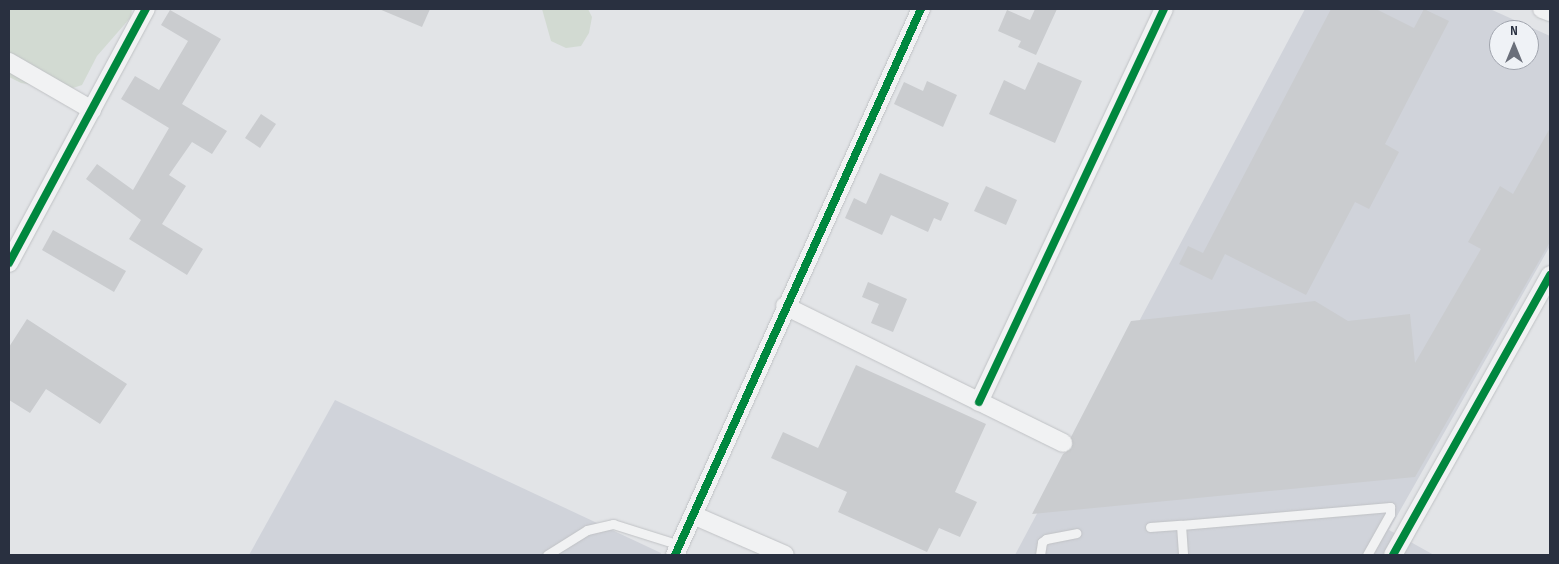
<!DOCTYPE html>
<style>
body{margin:0}
#map{position:relative;width:1559px;height:564px;overflow:hidden;background:#e2e4e7;font-family:"Sofia Sans Condensed",sans-serif}
div>[style]{position:absolute}
.built>*{inset:0;background:#d0d3da}
.green>*{inset:0;background:#d2dad2}
.building>*{inset:0;background:#cacccf}
.roads{filter:drop-shadow(0 0 1px #c0c2c5) drop-shadow(0 0 1px #c0c2c5)}
.lane>*{height:9px;margin:-4.5px;padding:0 4.5px;transform-origin:4.5px;border-radius:4.5px;background:#f1f2f3}
.street>*{height:18px;margin:-9px;padding:0 9px;transform-origin:9px;border-radius:9px;background:#f1f2f3}
.cycleway>*{height:8px;margin:-4px;padding:0 4px;transform-origin:4px;border-radius:4px;background:#00873e}
span{translate:-50% -50%;white-space:nowrap;text-align:center;line-height:1.15;-webkit-text-stroke:5px #eff2f6;paint-order:stroke}
.frame{position:absolute;inset:0;border:10px solid #293040;pointer-events:none}
.north{position:absolute;left:1489px;top:20px;width:50px;height:50px;box-sizing:border-box;background:#eff2f6;border:1px solid #a0a4ad;border-radius:50%;rotate:0deg;font-size:14px;font-weight:700;line-height:20px;text-align:center;color:#293040}
.north::after{content:'';display:block;margin:auto;width:18px;height:22px;background:#6a6f7a;clip-path:polygon(50% 0,100% 100%,50% 72%,0 100%)}
</style>
<div id="map">
<div class="built">
<div style="clip-path:polygon(evenodd,1305px 9px,1490px 9px,1550px 36px,1550px 246px,1389px 530px,1434px 555px,1015px 555px,1305px 9px,1499px 30px,1529px 30px,1529px 60px,1499px 60px,1499px 30px)"></div>
<div style="clip-path:polygon(335px 400px,661px 553px,660px 555px,249px 555px)"></div>
</div>
<div class="green">
<div style="clip-path:polygon(9px 9px,132px 9px,131px 17px,97px 56px,82px 85px,67px 90px,21px 83px,9px 77px)"></div>
<div style="clip-path:polygon(542px 9px,588px 9px,592px 17px,589px 33px,581px 46px,566px 48px,551px 41px)"></div>
</div>
<div class="building">
<div style="clip-path:polygon(379px 9px,430px 9px,422px 27px)"></div>
<div style="clip-path:polygon(1035px 9px,1057px 9px,1036px 55px,1018px 47px,1021px 41px,998px 31px,1007px 10px,1030px 20px)"></div>
<div style="clip-path:polygon(1331px 9px,1376px 9px,1414px 28px,1424px 9px,1449px 21px,1385px 144px,1399px 152px,1369px 209px,1355px 202px,1306px 295px,1225px 254px,1212px 280px,1179px 264px,1188px 246px,1203px 253px)"></div>
<div style="clip-path:polygon(170px 10px,221px 39px,182px 104px,227px 131px,212px 154px,192px 142px,169px 175px,186px 186px,162px 224px,203px 249px,187px 275px,129px 239px,141px 220px,86px 179px,97px 164px,133px 190px,169px 128px,121px 99px,135px 76px,159px 90px,188px 41px,161px 25px)"></div>
<div style="clip-path:polygon(1038px 62px,1082px 81px,1055px 143px,989px 114px,1004px 80px,1025px 90px)"></div>
<div style="clip-path:polygon(927px 81px,957px 95px,943px 127px,894px 104px,904px 82px,923px 91px)"></div>
<div style="clip-path:polygon(261px 114px,276px 124px,260px 148px,245px 138px)"></div>
<div style="clip-path:polygon(1550px 128px,1550px 242px,1415px 477px,1032px 514px,1063px 454px,1072px 448px,1071px 437px,1131px 321px,1315px 301px,1348px 321px,1410px 314px,1415px 363px,1481px 249px,1468px 242px,1500px 186px,1513px 194px)"></div>
<div style="clip-path:polygon(880px 173px,949px 203px,941px 221px,934px 218px,928px 232px,891px 215px,882px 235px,845px 218px,854px 198px,866px 204px)"></div>
<div style="clip-path:polygon(986px 186px,1017px 200px,1006px 225px,974px 211px)"></div>
<div style="clip-path:polygon(53px 230px,126px 271px,114px 292px,42px 250px)"></div>
<div style="clip-path:polygon(868px 282px,907px 299px,893px 332px,871px 323px,879px 304px,862px 297px)"></div>
<div style="clip-path:polygon(27px 319px,127px 384px,100px 424px,46px 389px,30px 413px,9px 400px,9px 347px)"></div>
<div style="clip-path:polygon(856px 365px,986px 424px,955px 492px,977px 502px,960px 537px,939px 528px,927px 552px,838px 512px,847px 492px,771px 458px,783px 432px,818px 448px)"></div>
</div>
<div class="roads">
<div class="lane">
<div style="left:1181px;top:525px;width:210px;rotate:-4.9deg"></div>
<div style="left:1390px;top:507px;width:7px;rotate:90deg"></div>
<div style="left:1390px;top:514px;width:47px;rotate:119.3deg"></div>
<div style="left:1150px;top:527px;width:31px;rotate:-4deg"></div>
<div style="left:1181px;top:525px;width:30px;rotate:86deg"></div>
<div style="left:547px;top:555px;width:47px;rotate:-32deg"></div>
<div style="left:587px;top:530px;width:27px;rotate:-13deg"></div>
<div style="left:613px;top:524px;width:70px;rotate:17.4deg"></div>
<div style="left:1040px;top:555px;width:13px;rotate:-81deg"></div>
<div style="left:1042px;top:542px;width:5px;rotate:-37deg"></div>
<div style="left:1046px;top:539px;width:31px;rotate:-11deg"></div>
</div>
<div class="street">
<div style="left:1542px;top:9px;width:9px;rotate:21deg"></div>
<div style="left:9px;top:62px;width:96px;rotate:30deg"></div>
<div style="left:9px;top:263px;width:289px;rotate:-61.7deg"></div>
<div style="left:785px;top:306px;width:310px;rotate:26.2deg"></div>
<div style="left:979px;top:402px;width:434px;rotate:-64.8deg"></div>
<div style="left:693px;top:515px;width:100px;rotate:23.5deg"></div>
<div style="left:675px;top:555px;width:599px;rotate:-65.75deg"></div>
<div style="left:1393px;top:555px;width:321px;rotate:-60.7deg"></div>
</div>
</div>
<div class="cycleway">
<div style="left:9px;top:263px;width:289px;rotate:-61.7deg"></div>
<div style="left:979px;top:402px;width:434px;rotate:-64.8deg"></div>
<div style="left:675px;top:555px;width:599px;rotate:-65.75deg"></div>
<div style="left:1393px;top:555px;width:321px;rotate:-60.7deg"></div>
</div>
<div class="frame"></div>
<div class="north">N</div>
</div>
